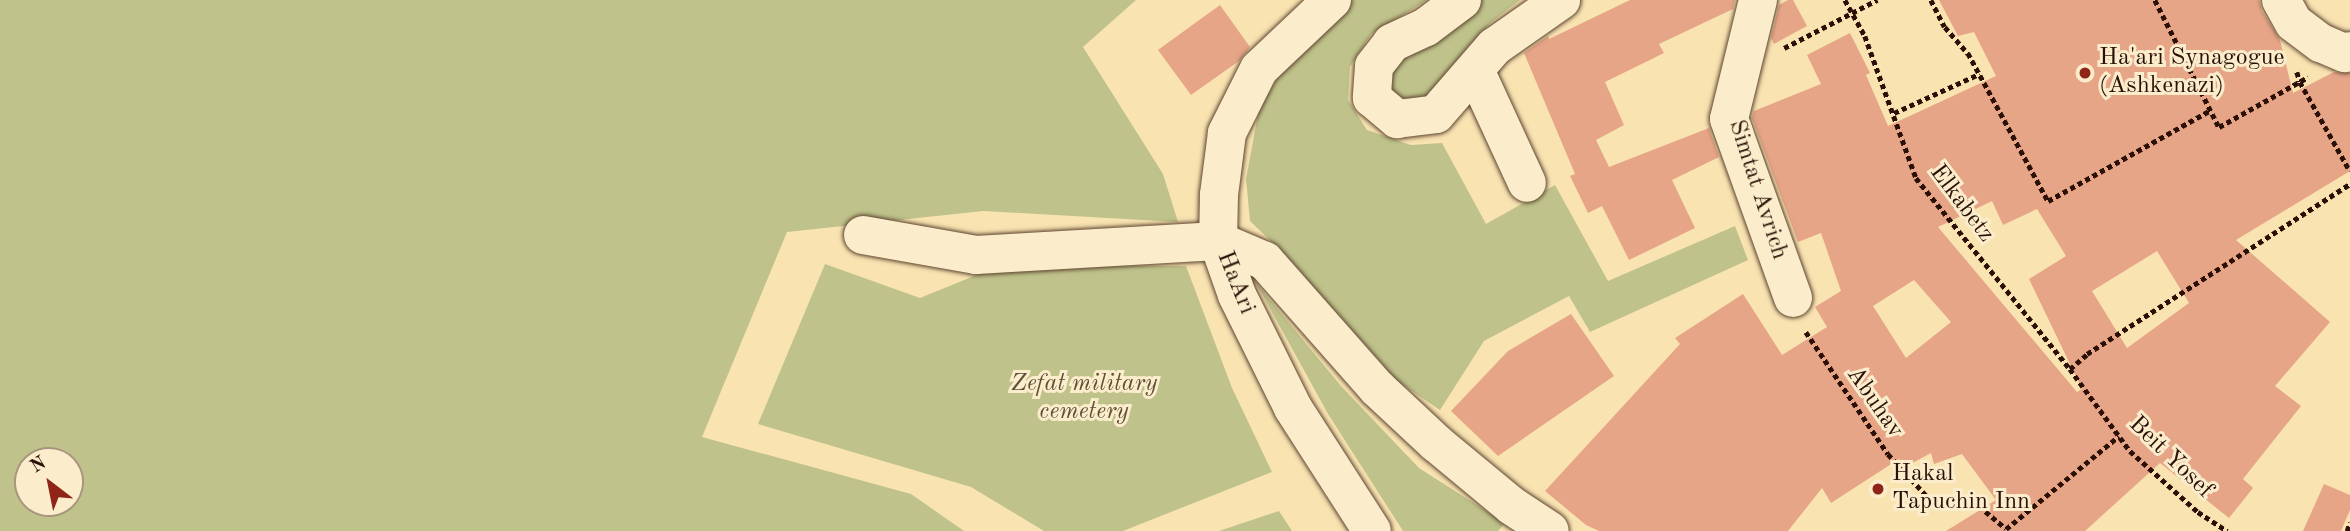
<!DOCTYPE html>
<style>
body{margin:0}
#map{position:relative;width:2350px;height:531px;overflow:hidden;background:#f9e3b1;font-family:"Old Standard TT",serif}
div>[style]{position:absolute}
.green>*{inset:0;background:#bfc38b}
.building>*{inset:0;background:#e7a588}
.path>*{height:4.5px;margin-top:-2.25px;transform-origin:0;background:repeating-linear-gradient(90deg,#2a1006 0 5px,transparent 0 8.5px)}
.roads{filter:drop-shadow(0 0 2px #5e4531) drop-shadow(0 0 2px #5e4531)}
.minor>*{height:38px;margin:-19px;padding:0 19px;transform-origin:19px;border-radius:19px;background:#fbedcc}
.dots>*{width:19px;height:19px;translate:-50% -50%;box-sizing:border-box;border:4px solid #fbedcc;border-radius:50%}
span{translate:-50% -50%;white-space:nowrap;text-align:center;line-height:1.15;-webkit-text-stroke:6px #fbedcc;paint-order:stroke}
.poi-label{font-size:24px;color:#2a1006}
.left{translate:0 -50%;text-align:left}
.street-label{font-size:24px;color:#2a1006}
.park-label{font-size:24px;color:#5e4f35;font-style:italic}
.north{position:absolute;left:14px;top:447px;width:70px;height:70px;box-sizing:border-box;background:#fbedcc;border:2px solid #a7957d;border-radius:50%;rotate:328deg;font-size:19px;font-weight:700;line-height:28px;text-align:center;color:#2a1006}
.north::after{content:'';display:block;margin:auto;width:24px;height:32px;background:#8f2418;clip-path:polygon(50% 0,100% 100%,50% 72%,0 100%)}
</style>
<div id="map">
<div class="green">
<div style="clip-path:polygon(evenodd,0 0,1136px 0,1083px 47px,1163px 174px,1178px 222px,983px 211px,787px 232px,702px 437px,911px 494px,964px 531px,0 531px,0 0,28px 461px,70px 461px,70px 503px,28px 503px,28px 461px)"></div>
<div style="clip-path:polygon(1353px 0,1427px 0,1371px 34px,1350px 67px,1348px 100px,1367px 130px,1411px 145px,1442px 143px,1486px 224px,1555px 185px,1608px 281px,1735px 226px,1748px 260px,1590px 332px,1569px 296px,1484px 341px,1440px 410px,1397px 381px,1281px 251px,1250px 221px,1246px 179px,1259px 109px,1299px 42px)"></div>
<div style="clip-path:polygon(1474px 0,1520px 0,1490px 23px,1422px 103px,1392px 95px,1386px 77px,1402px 56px)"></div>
<div style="clip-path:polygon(825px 264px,920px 298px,1001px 265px,1186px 266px,1232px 388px,1272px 472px,1123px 531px,1044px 531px,971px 487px,758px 424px)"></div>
<div style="clip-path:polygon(1256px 283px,1341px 386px,1419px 468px,1505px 523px,1498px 531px,1403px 531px,1328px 414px)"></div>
<div style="clip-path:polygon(1279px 511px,1292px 531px,1219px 531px)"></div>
</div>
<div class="building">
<div style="clip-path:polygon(1630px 0,1735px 0,1733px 9px,1659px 44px,1664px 53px,1605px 82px,1624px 125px,1596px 140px,1609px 167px,1709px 128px,1719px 157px,1672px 180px,1695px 228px,1629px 260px,1602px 206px,1588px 213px,1570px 176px,1575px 174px,1524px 53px,1548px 36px,1549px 39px)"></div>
<div style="clip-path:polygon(1788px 0,1793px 0,1807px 26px,1774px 44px,1771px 38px,1779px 5px)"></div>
<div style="clip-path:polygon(evenodd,1939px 0,2259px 0,2262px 11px,2280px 40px,2293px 93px,2334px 72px,2350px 73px,2350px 171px,2236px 240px,2330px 322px,2275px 386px,2301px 406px,2243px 479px,2253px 488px,2229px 518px,2160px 463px,2085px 531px,1946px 531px,1996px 500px,1962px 454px,1934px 464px,1931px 453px,1905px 467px,1899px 459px,1831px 503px,1822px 488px,1788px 531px,1599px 531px,1586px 525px,1545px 491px,1680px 344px,1675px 338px,1743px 294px,1782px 355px,1827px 327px,1815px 307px,1841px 291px,1821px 233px,1798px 242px,1752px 118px,1754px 111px,1821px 84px,1807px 55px,1850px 33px,1870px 73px,1866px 75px,1888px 126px,1996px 76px,1974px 32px,1958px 36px,1939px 0,1992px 201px,2003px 225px,2037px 209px,2066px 256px,2029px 279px,2082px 389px,2077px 392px,1938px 227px,1992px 201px,1939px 0,2157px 251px,2189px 303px,2127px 348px,2092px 291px,2157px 251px,1939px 0,1914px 280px,1951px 322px,1906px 358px,1873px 306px,1914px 280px)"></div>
<div style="clip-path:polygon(1220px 5px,1250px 47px,1239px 61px,1191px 95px,1158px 50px)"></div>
<div style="clip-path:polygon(1571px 314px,1614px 376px,1498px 456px,1451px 411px,1508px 351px)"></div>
<div style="clip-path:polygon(2324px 484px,2350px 495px,2350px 510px,2341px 531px,2303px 531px)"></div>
</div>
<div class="path">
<div style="left:1845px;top:0;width:41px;rotate:60.9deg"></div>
<div style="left:1865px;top:36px;width:151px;rotate:70.2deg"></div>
<div style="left:1916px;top:178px;width:245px;rotate:51.1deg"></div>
<div style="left:2070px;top:369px;width:102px;rotate:53.8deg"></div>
<div style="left:2130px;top:451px;width:91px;rotate:41.9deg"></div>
<div style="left:2198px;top:512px;width:35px;rotate:33deg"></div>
<div style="left:1931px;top:0;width:30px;rotate:63deg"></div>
<div style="left:1945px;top:27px;width:35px;rotate:49deg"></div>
<div style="left:1968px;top:53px;width:168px;rotate:61.6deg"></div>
<div style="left:2048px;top:201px;width:187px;rotate:-29.2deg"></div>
<div style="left:2155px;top:0;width:142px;rotate:63.3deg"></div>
<div style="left:2219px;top:127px;width:102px;rotate:-29.3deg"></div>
<div style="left:1784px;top:48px;width:105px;rotate:-27.3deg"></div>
<div style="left:2297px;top:72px;width:10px;rotate:73deg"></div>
<div style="left:2300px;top:82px;width:102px;rotate:60.7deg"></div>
<div style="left:1894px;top:113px;width:94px;rotate:-24.6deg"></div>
<div style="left:1806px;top:332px;width:147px;rotate:56.1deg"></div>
<div style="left:1888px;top:454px;width:69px;rotate:47.3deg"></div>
<div style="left:1935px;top:505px;width:44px;rotate:1.3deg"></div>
<div style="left:1979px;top:506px;width:35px;rotate:40deg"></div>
<div style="left:2006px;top:529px;width:146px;rotate:-39.5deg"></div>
<div style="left:2070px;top:369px;width:23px;rotate:-41deg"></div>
<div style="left:2087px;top:354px;width:313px;rotate:-32.9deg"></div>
<div style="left:2347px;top:531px;width:9px;rotate:-72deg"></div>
</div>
<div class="roads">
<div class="minor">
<div style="left:1332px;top:0;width:100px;rotate:136.6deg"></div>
<div style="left:1259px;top:69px;width:72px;rotate:116.6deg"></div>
<div style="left:1227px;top:133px;width:63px;rotate:97.4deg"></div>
<div style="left:1219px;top:195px;width:46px;rotate:91.2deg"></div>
<div style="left:1218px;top:241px;width:57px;rotate:70.6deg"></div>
<div style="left:1237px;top:295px;width:126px;rotate:63.6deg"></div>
<div style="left:1293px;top:408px;width:146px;rotate:57.3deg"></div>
<div style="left:1462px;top:0;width:45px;rotate:143.1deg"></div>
<div style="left:1426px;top:27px;width:38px;rotate:155deg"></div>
<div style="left:1392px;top:43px;width:29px;rotate:128deg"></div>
<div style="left:1374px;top:66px;width:32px;rotate:94deg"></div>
<div style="left:1372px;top:98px;width:33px;rotate:40deg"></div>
<div style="left:1397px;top:119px;width:39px;rotate:-7deg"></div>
<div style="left:1436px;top:114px;width:89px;rotate:-49.1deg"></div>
<div style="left:1494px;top:47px;width:82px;rotate:-35deg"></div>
<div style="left:1758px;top:0;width:122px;rotate:103.7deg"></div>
<div style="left:1729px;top:119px;width:190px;rotate:70.3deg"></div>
<div style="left:2281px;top:0;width:26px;rotate:61deg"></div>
<div style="left:2294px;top:23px;width:34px;rotate:37deg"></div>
<div style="left:2321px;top:43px;width:26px;rotate:23deg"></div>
<div style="left:2345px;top:53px;width:5px;rotate:-22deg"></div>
<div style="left:1475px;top:70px;width:124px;rotate:65.3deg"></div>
<div style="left:863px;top:235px;width:115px;rotate:10deg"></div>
<div style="left:976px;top:255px;width:242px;rotate:-3.3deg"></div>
<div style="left:1218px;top:241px;width:51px;rotate:23.1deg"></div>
<div style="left:1265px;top:261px;width:169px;rotate:48.6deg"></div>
<div style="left:1377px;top:388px;width:81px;rotate:43deg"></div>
<div style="left:1436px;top:443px;width:99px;rotate:39.7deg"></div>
<div style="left:1512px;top:506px;width:45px;rotate:33.3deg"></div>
</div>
</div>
<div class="dots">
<div style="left:2085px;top:73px;background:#8f2418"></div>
<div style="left:1878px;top:489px;background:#8f2418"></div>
</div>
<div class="poi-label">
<span class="left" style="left:2099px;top:73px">Ha'ari Synagogue<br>(Ashkenazi)</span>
<span class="left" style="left:1892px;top:489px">Hakal<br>Tapuchin Inn</span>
</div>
<div class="street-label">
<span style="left:1757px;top:190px;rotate:72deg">Simtat Avrich</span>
<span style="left:1961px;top:204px;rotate:53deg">Elkabetz</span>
<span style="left:1235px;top:283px;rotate:68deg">HaAri</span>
<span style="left:1874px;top:403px;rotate:55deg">Abuhav</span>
<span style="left:2170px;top:458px;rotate:44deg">Beit Yosef</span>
</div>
<div class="park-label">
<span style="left:1084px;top:399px">Zefat military<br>cemetery</span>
</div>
<div class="north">N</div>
</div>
